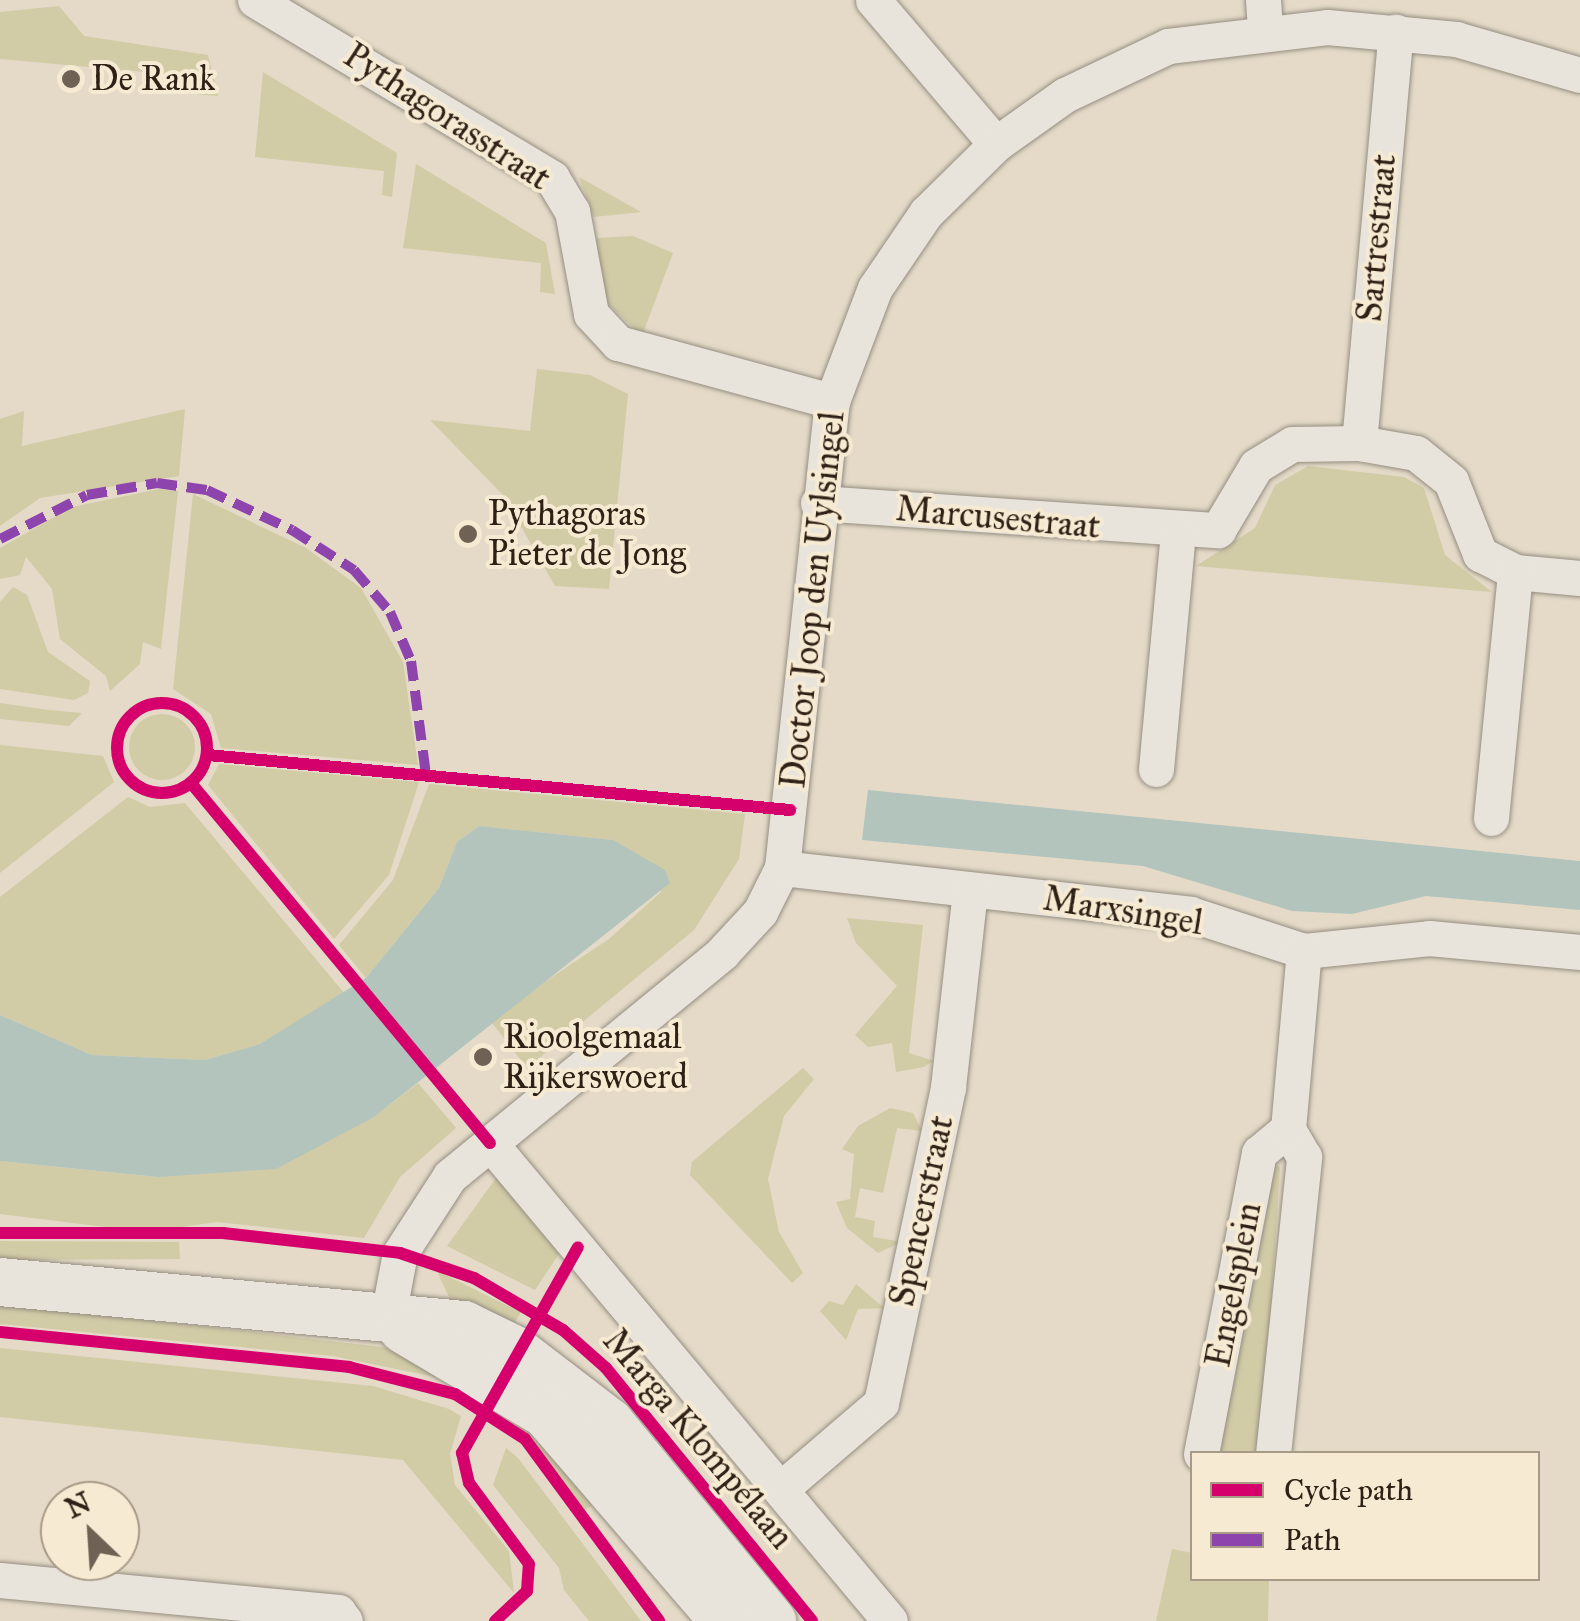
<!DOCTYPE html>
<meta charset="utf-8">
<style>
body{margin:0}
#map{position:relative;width:1580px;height:1621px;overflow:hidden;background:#e4dac7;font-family:"IM FELL Great Primer",serif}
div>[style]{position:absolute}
.green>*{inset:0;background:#d1cba6}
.round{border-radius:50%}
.water>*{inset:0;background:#b3c4bd}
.roads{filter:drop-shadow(0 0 2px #958e82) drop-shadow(0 0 2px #958e82)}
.street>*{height:35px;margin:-17.5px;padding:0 17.5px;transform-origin:17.5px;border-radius:17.5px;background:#e9e4db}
.secondary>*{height:48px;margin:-24px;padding:0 24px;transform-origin:24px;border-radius:24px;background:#e9e4db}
.quiet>*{height:10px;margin-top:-5px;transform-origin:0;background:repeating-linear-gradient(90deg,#8e44ad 0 20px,transparent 0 30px)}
.cycleway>*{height:12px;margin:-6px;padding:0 6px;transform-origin:6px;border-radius:6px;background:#d6006c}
.cycleway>.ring{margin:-6px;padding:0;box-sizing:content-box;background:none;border:12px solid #d6006c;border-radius:50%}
.dots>*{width:28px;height:28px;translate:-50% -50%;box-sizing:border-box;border:5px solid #f6ead2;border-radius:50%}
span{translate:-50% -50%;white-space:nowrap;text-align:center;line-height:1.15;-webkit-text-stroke:8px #f6ead2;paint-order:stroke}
.poi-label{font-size:35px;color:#302116}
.left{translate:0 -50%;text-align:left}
.street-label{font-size:35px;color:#302116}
.legend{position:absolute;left:1190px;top:1451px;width:350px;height:130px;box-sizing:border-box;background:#f6ead2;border:2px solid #a79a87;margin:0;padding:12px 18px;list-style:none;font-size:30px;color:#302116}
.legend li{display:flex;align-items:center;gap:20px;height:50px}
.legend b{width:50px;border:2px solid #a79a87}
.north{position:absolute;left:40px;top:1481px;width:100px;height:100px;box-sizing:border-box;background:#f6ead2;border:2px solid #a79a87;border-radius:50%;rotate:335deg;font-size:28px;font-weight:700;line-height:40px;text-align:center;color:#302116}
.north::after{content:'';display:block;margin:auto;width:35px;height:45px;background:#6f6254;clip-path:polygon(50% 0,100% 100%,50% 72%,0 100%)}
</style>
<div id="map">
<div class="green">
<div style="clip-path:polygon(59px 6px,84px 36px,208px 55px,218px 96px,169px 92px,168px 74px,0 59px,0 12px)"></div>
<div style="clip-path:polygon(263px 72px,397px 153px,392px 197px,382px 195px,384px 171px,255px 157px)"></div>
<div style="clip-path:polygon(416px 164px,546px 243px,555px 294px,540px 292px,541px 263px,403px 248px)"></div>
<div style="clip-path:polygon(579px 177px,641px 212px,594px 217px)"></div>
<div style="clip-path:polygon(633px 236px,673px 253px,642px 336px,603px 299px,596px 267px,597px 238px)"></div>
<div style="clip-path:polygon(537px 369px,590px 375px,628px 394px,609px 589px,555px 586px,503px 495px,430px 420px,530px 431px)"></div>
<div style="clip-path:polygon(185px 409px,179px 476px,40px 498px,0 526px,0 419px,24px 411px,22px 446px)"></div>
<div style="clip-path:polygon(1308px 466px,1404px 477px,1424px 488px,1445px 555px,1492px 592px,1196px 566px,1255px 528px,1275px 485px)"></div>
<div style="clip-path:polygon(159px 489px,178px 491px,161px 649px,143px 642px,140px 664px,110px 691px,106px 676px,60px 639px,52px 589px,26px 557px,20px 575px,0 579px,0 548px,72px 507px)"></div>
<div style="clip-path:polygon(193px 494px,306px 548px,361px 588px,403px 662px,418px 765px,221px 748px,211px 714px,173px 689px)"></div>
<div style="clip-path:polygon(13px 587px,27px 595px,48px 652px,90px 681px,88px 693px,74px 700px,0 689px,0 602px)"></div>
<div style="clip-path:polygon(0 703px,49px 710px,82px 713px,69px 726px,0 719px)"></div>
<div class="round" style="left:129px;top:714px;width:66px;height:66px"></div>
<div style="clip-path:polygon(0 745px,103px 756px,114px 782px,0 873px)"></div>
<div style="clip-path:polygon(219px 764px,419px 782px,389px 875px,334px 939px,208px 785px)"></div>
<div style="clip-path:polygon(429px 784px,745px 814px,739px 859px,694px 930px,527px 1068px,489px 1019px,609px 939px,661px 892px,657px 872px,613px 840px,479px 826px,457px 842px,439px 888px,366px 978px,339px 945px,393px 880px)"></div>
<div style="clip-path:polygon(128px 797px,150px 807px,185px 803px,345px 994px,260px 1044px,205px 1060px,92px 1055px,0 1015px,0 897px)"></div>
<div style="clip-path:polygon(847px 918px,923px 925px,909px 1053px,934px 1061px,924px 1067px,896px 1072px,892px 1043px,868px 1047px,855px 1035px,897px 986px,856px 943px)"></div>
<div style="clip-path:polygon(803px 1068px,814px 1079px,784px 1116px,768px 1179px,779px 1232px,803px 1273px,792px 1283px,690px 1175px,692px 1162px)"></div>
<div style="clip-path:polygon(418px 1083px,456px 1128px,400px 1177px,364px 1238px,217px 1222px,146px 1232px,0 1214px,0 1161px,158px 1177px,374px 1117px)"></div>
<div style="clip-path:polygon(890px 1108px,913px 1113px,922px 1131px,897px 1128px,883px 1193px,860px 1188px,855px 1217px,875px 1221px,873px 1237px,902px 1242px,878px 1253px,847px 1228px,836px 1202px,850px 1199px,854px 1154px,842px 1149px,858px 1126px)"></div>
<div style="clip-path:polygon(1270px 1163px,1280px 1167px,1262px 1453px,1216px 1454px)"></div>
<div style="clip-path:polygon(496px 1178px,559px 1254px,535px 1290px,447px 1246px)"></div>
<div style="clip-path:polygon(0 1241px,179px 1242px,180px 1259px,0 1260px)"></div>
<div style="clip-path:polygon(437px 1271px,521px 1312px,509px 1333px,452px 1304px)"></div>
<div style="clip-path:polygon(856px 1284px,884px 1308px,858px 1309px,846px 1340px,820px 1311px,829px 1301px,843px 1305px)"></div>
<div style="clip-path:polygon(0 1303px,382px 1347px,419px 1354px,440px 1378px,333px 1356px,0 1324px)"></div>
<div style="clip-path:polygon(0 1348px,373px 1386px,449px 1409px,461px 1416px,450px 1454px,455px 1485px,509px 1551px,514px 1593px,403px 1460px,0 1417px)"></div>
<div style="clip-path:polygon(525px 1413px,594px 1504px,580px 1513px,516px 1425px)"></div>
<div style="clip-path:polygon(506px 1448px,518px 1458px,641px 1621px,589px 1621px,564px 1590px,559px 1568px,493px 1485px)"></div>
<div style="clip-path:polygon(1172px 1549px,1192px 1553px,1192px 1578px,1269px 1579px,1268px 1621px,1156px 1621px)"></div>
</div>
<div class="water">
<div style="clip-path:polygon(868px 790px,1580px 861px,1580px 910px,1426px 896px,1352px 914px,1292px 911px,1143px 866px,862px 840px)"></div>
<div style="clip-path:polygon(479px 826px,613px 840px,665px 870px,670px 883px,374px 1117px,276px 1169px,158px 1177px,0 1161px,0 1015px,92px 1055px,205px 1060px,260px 1044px,366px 978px,439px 888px,457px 842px)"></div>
</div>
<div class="roads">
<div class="street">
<div style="left:255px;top:0;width:346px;rotate:30.9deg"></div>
<div style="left:552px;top:178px;width:39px;rotate:59deg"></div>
<div style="left:572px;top:211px;width:105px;rotate:79.5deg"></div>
<div style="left:591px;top:314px;width:40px;rotate:47deg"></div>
<div style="left:618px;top:343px;width:222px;rotate:15.2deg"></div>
<div style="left:873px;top:0;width:189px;rotate:49.5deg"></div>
<div style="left:1263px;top:0;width:30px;rotate:86deg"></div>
<div style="left:1359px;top:443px;width:413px;rotate:-84.9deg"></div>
<div style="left:818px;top:503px;width:401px;rotate:3.9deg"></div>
<div style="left:1218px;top:530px;width:74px;rotate:-59.3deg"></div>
<div style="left:1256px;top:466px;width:42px;rotate:-31.4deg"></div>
<div style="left:1292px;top:444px;width:67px;rotate:-0.9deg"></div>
<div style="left:1359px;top:443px;width:58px;rotate:10deg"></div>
<div style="left:1416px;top:453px;width:45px;rotate:38.7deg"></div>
<div style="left:1451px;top:481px;width:79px;rotate:68.3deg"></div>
<div style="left:1480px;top:554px;width:39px;rotate:27deg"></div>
<div style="left:1515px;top:572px;width:65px;rotate:5.3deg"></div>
<div style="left:1156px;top:769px;width:236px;rotate:-84.7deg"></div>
<div style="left:1491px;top:818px;width:247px;rotate:-84.4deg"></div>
<div style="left:782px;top:868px;width:411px;rotate:6.4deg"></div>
<div style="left:1190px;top:914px;width:120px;rotate:18deg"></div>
<div style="left:1304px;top:951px;width:126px;rotate:-5.9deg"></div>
<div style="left:1429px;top:938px;width:152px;rotate:5.3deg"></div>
<div style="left:490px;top:1143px;width:623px;rotate:50.08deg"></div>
<div style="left:387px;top:1321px;width:69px;rotate:-79.2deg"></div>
<div style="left:400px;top:1253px;width:92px;rotate:-57deg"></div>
<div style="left:450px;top:1176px;width:352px;rotate:-39.3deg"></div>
<div style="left:722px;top:953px;width:56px;rotate:-47.2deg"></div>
<div style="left:760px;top:912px;width:49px;rotate:-63.4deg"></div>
<div style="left:782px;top:868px;width:470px;rotate:-83.9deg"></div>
<div style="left:832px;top:401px;width:121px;rotate:-69.2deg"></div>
<div style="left:875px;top:288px;width:91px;rotate:-55.8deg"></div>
<div style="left:926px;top:213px;width:98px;rotate:-44.6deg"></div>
<div style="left:996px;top:144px;width:85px;rotate:-35.4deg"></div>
<div style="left:1065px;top:95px;width:114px;rotate:-25.4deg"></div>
<div style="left:1168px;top:46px;width:160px;rotate:-6.8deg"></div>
<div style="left:1327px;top:27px;width:130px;rotate:5.3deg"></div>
<div style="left:1456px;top:39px;width:129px;rotate:16.2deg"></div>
<div style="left:1201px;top:1454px;width:307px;rotate:-79.1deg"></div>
<div style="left:1259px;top:1153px;width:38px;rotate:-40deg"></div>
<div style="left:1273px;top:1454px;width:299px;rotate:-84deg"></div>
<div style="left:1304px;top:1157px;width:32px;rotate:-120deg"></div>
<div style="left:1288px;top:1129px;width:179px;rotate:-84.9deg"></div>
<div style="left:783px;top:1487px;width:129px;rotate:-40.6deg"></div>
<div style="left:881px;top:1403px;width:323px;rotate:-78deg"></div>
<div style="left:948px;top:1087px;width:198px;rotate:-83.6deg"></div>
<div style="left:0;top:1580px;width:340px;rotate:5.4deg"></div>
<div style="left:338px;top:1612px;width:11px;rotate:52deg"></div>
</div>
<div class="secondary">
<div style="left:0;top:1282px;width:466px;rotate:5.3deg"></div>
<div style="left:464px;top:1325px;width:57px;rotate:26.1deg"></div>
<div style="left:515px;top:1350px;width:120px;rotate:37.5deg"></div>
<div style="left:610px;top:1423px;width:256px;rotate:50.7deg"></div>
<div style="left:403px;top:1329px;width:166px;rotate:30.7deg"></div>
<div style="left:546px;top:1414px;width:273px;rotate:49.3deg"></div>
</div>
</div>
<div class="quiet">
<div style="left:0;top:539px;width:97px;rotate:-26.8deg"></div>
<div style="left:87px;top:495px;width:71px;rotate:-9.7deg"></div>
<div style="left:157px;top:483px;width:50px;rotate:8deg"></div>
<div style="left:207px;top:490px;width:94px;rotate:25.2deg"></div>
<div style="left:292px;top:530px;width:74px;rotate:32.8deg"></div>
<div style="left:354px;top:570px;width:55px;rotate:49.4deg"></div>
<div style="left:390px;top:612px;width:53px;rotate:66.8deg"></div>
<div style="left:411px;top:661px;width:115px;rotate:82.5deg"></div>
</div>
<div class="cycleway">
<div class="ring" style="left:117px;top:703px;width:78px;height:78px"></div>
<div style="left:208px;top:755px;width:585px;rotate:5.4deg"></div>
<div style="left:191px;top:783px;width:468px;rotate:50.3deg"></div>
<div style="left:0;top:1233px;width:223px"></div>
<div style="left:223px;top:1233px;width:178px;rotate:6.4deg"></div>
<div style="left:400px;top:1253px;width:78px;rotate:18.7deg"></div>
<div style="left:474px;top:1278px;width:103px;rotate:30.3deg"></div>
<div style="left:563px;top:1330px;width:57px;rotate:41.5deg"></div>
<div style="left:606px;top:1368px;width:326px;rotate:50.8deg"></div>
<div style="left:0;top:1332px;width:351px;rotate:5.7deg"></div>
<div style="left:349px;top:1367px;width:109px;rotate:14.3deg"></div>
<div style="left:455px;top:1394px;width:83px;rotate:32.7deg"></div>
<div style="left:525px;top:1439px;width:226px;rotate:53.6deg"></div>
<div style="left:495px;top:1621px;width:44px;rotate:-43.2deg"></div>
<div style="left:527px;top:1591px;width:27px;rotate:-86deg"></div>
<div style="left:529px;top:1564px;width:101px;rotate:-126.5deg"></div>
<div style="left:469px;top:1483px;width:31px;rotate:-103deg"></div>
<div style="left:462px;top:1453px;width:236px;rotate:-60.6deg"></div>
</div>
<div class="dots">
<div style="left:71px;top:79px;background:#6f6254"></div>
<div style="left:468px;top:534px;background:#6f6254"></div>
<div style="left:483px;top:1057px;background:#6f6254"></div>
</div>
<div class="poi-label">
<span class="left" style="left:91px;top:79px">De Rank</span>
<span class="left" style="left:488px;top:534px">Pythagoras<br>Pieter de Jong</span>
<span class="left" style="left:503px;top:1057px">Rioolgemaal<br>Rijkerswoerd</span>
</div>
<div class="street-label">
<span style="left:447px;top:117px;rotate:33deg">Pythagorasstraat</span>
<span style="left:1377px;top:238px;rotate:-85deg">Sartrestraat</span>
<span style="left:998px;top:518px;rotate:5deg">Marcusestraat</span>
<span style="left:813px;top:600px;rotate:-84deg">Doctor Joop den Uylsingel</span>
<span style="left:1123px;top:911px;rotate:9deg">Marxsingel</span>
<span style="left:922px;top:1211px;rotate:-78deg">Spencerstraat</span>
<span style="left:1234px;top:1285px;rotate:-79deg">Engelsplein</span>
<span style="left:698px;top:1439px;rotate:50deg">Marga Klompélaan</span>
</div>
<ul class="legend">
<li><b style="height:12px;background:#d6006c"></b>Cycle path</li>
<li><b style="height:12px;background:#8e44ad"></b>Path</li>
</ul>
<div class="north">N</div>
</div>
